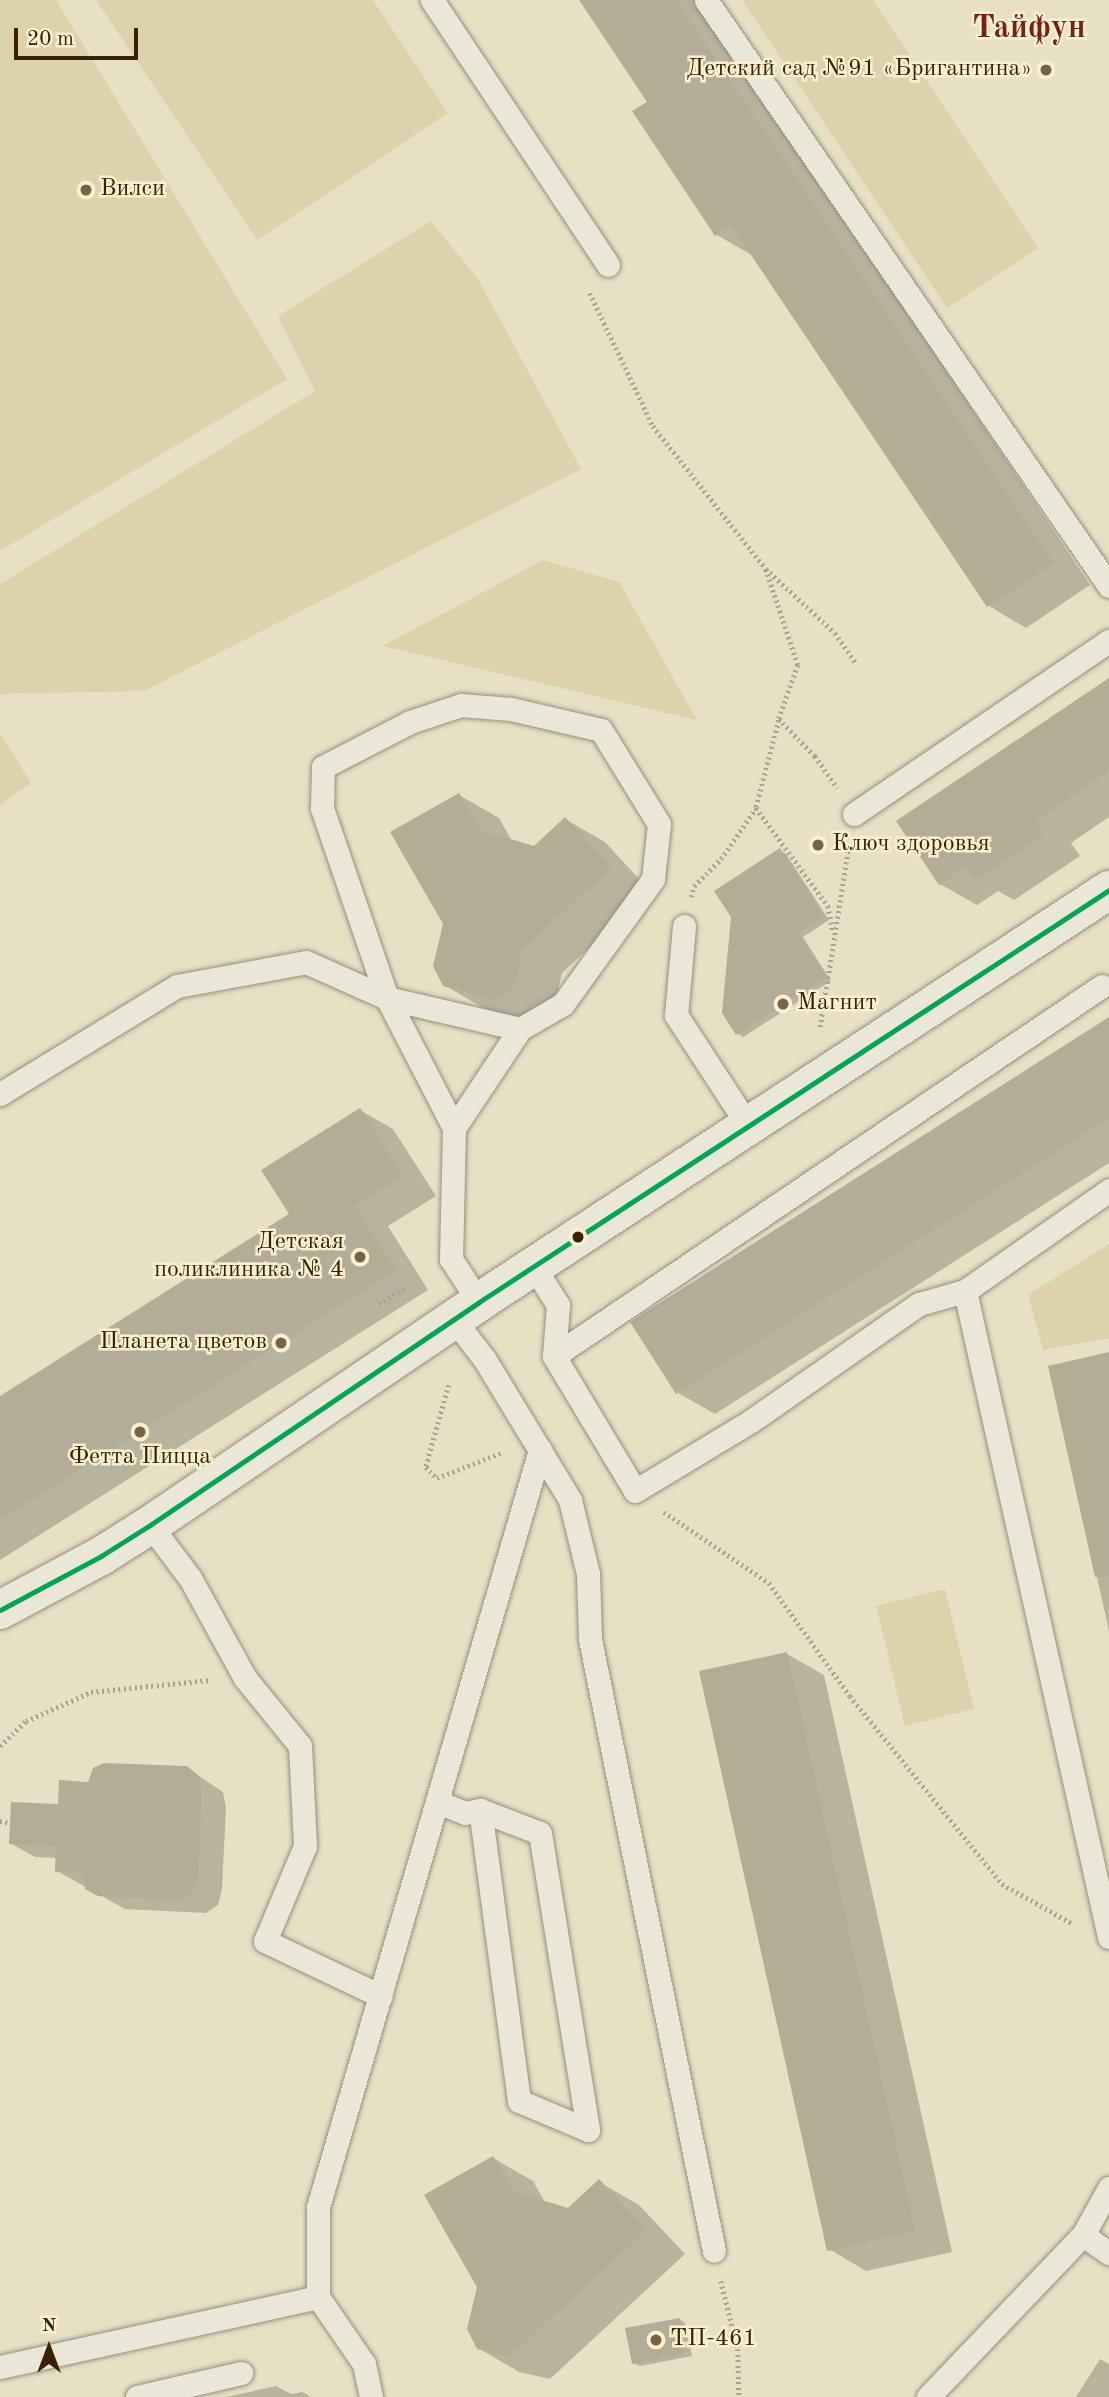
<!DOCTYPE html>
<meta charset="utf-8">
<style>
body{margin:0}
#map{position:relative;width:1109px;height:2397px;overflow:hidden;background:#e7e0c5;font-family:"Old Standard TT",serif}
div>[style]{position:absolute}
.green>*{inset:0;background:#ddd2ac}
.shadow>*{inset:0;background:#0003}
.building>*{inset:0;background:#b3ac97}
.path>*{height:4.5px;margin-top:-2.25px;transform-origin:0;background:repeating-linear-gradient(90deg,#a8a395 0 2px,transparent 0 5.5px)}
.roads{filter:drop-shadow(0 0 2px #97907c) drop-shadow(0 0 2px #97907c)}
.lane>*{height:23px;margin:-11.5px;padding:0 11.5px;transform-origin:11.5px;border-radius:11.5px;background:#eae7d9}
.secondary>*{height:38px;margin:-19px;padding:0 19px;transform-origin:19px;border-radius:19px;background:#eae7d9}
.bus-1>*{height:5px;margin:-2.5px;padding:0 2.5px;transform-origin:2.5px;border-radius:2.5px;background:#00a651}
.dots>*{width:19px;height:19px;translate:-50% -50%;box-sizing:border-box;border:4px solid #f8f0d0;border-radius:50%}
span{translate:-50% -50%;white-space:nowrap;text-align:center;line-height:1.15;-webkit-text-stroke:5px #f8f0d0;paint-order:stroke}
.poi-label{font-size:24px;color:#392200}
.right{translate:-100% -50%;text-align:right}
.left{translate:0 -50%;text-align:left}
.district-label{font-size:32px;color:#7a1f14;font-weight:700}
.north{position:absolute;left:14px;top:2313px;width:70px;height:70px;-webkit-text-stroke:5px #f8f0d0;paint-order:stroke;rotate:0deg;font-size:19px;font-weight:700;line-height:28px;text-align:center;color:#392200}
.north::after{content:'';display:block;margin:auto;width:24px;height:32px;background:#392200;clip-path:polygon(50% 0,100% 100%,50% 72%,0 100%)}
.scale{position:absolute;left:14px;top:28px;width:124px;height:32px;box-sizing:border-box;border:4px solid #392200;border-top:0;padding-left:9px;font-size:21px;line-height:24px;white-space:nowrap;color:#392200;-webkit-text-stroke:5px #f8f0d0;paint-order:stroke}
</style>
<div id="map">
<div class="green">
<div style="clip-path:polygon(0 0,56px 0,287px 379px,0 551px)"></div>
<div style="clip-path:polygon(96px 0,373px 0,448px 113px,257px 240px)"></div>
<div style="clip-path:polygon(742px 0,873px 0,1038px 248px,947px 308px)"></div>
<div style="clip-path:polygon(431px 221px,478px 279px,581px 469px,144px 691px,0 694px,0 584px,315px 391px,278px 316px)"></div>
<div style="clip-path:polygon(543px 560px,619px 582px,697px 720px,383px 646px)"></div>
<div style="clip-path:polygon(0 733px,31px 783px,0 805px)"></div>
<div style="clip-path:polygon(1109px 1244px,1109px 1338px,1043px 1350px,1028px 1295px)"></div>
<div style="clip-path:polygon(945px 1589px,974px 1709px,905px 1726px,876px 1606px)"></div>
</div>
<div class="shadow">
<div style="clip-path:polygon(581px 0,698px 0,1090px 585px,1026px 628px,989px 606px,755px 257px,717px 235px,634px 112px,649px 102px)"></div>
<div style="clip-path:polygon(1109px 680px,1109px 817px,1071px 843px,1080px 856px,1014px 900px,998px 891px,977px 905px,940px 884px)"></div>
<div style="clip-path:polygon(459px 795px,499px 818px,512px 841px,534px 847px,565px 819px,605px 842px,650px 891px,562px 973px,553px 1010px,538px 1021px,485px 1009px,444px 985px,445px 924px)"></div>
<div style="clip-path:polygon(780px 850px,786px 854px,829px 920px,803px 937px,831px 981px,743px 1037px,737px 1033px)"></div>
<div style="clip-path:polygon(1109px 1019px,1109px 1163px,715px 1414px,678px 1393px)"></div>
<div style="clip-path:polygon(360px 1110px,393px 1129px,436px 1196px,388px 1226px,428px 1290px,0 1560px,0 1398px,291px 1214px)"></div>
<div style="clip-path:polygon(1109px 1353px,1109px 1631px,1050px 1367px)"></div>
<div style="clip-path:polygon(787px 1654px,824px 1675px,952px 2252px,866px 2271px,829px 2249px)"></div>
<div style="clip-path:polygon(187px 1768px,223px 1792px,226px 1808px,222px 1889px,218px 1905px,206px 1913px,125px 1909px,57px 1871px,58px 1858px,35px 1857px,10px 1843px,89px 1783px)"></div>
<div style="clip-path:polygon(493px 2158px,533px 2181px,546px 2204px,568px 2210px,599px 2182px,639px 2205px,685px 2254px,550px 2379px,519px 2372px,478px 2348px,479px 2287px)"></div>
<div style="clip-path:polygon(679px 2319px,685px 2323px,692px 2356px,640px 2366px,633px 2363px)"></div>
<div style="clip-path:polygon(1100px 2359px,1109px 2364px,1109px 2397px,1076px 2397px)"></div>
<div style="clip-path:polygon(276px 2386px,291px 2394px,302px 2392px,311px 2397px,226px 2397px)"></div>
</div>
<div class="building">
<div style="clip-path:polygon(579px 0,676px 0,1054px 563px,987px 607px,731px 225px,715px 236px,632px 111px,647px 102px)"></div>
<div style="clip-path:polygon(1109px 678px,1109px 771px,1035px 821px,1044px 834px,976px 880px,966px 866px,939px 885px,896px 821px)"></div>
<div style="clip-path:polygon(459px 793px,480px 830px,534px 846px,565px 817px,612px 867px,522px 950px,514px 987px,497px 1000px,443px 986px,433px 966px,443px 924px,390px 832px)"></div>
<div style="clip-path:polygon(780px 848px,824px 917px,798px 933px,826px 977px,736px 1035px,722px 1013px,731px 917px,714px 891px)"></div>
<div style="clip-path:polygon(1109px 1017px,1109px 1118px,676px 1394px,630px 1322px)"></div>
<div style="clip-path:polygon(360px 1108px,403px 1176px,355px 1206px,396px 1270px,0 1520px,0 1396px,289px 1214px,261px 1170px)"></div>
<div style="clip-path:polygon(1109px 1352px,1109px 1576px,1095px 1577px,1048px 1366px)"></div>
<div style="clip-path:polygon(787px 1652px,915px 2231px,827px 2251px,699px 1671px)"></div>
<div style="clip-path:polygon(104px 1763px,187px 1766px,199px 1776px,202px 1793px,198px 1874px,193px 1891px,181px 1900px,98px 1896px,85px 1889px,83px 1873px,55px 1872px,56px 1846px,9px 1844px,11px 1802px,58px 1804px,59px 1780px,88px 1782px,93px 1768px)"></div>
<div style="clip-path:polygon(493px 2156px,514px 2192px,568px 2208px,599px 2179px,646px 2230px,509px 2357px,477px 2349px,467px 2329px,477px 2287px,424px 2195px)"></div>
<div style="clip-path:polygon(680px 2318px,686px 2353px,632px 2364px,625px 2328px)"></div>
</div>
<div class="path">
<div style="left:590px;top:293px;width:147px;rotate:64.7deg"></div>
<div style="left:653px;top:426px;width:182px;rotate:51.7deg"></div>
<div style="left:766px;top:569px;width:94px;rotate:42.8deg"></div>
<div style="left:835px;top:633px;width:37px;rotate:55deg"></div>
<div style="left:766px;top:569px;width:101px;rotate:71.6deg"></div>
<div style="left:798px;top:665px;width:57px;rotate:109.4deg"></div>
<div style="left:779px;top:719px;width:52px;rotate:45.8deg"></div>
<div style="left:815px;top:756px;width:39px;rotate:55deg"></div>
<div style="left:779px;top:720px;width:91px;rotate:104.6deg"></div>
<div style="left:756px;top:808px;width:122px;rotate:53.7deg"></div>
<div style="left:828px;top:906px;width:26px;rotate:79deg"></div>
<div style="left:691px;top:897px;width:11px;rotate:-75deg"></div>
<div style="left:694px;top:886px;width:38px;rotate:-45deg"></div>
<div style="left:721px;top:859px;width:62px;rotate:-55.5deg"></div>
<div style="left:820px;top:1027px;width:185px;rotate:-81deg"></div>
<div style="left:379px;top:1304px;width:33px;rotate:-31deg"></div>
<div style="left:449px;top:1385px;width:85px;rotate:105.7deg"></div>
<div style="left:426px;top:1467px;width:16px;rotate:45deg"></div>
<div style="left:437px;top:1478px;width:71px;rotate:-21.5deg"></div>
<div style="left:664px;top:1512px;width:127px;rotate:34.1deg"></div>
<div style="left:769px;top:1583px;width:139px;rotate:54.4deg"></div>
<div style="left:850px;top:1696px;width:242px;rotate:51deg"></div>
<div style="left:1002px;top:1884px;width:81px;rotate:29.4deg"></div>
<div style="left:0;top:1746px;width:36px;rotate:-44deg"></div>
<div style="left:26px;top:1721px;width:71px;rotate:-24deg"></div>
<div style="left:91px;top:1692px;width:119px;rotate:-5.8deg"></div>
<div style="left:0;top:1821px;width:10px;rotate:11deg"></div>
<div style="left:721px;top:2281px;width:70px;rotate:76deg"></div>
<div style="left:738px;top:2349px;width:48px;rotate:88.8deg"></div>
</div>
<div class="roads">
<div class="lane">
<div style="left:432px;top:0;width:318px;rotate:56.4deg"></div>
<div style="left:706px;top:0;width:711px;rotate:55.48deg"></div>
<div style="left:461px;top:705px;width:50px;rotate:4.6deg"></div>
<div style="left:511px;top:709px;width:92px;rotate:13.1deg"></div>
<div style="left:601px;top:730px;width:110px;rotate:58.3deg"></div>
<div style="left:659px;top:824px;width:55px;rotate:96.2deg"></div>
<div style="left:653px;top:879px;width:154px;rotate:125.8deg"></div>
<div style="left:563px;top:1004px;width:50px;rotate:149.8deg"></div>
<div style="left:520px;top:1029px;width:137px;rotate:-166.9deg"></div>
<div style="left:387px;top:998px;width:201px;rotate:-108.9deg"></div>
<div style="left:322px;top:808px;width:41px;rotate:-88.6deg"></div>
<div style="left:323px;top:767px;width:98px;rotate:-27.3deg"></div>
<div style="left:410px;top:722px;width:54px;rotate:-18.4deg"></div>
<div style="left:854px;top:814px;width:308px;rotate:-34.2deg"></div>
<div style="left:684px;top:926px;width:89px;rotate:95.1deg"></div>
<div style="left:676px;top:1015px;width:134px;rotate:56.9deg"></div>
<div style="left:0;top:1094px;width:207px;rotate:-31.4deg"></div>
<div style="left:177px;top:986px;width:131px;rotate:-10.5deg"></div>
<div style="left:306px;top:962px;width:89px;rotate:24deg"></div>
<div style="left:387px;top:998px;width:146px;rotate:62.7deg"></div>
<div style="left:454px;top:1128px;width:131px;rotate:91.3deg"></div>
<div style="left:451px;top:1259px;width:51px;rotate:56.9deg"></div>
<div style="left:454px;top:1128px;width:119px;rotate:-56.3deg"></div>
<div style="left:534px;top:1267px;width:45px;rotate:57.7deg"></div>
<div style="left:558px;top:1305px;width:51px;rotate:94.5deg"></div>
<div style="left:554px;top:1356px;width:157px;rotate:59deg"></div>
<div style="left:635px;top:1491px;width:135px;rotate:-31.1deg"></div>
<div style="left:751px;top:1421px;width:205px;rotate:-34.9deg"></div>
<div style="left:919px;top:1304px;width:48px;rotate:-15.8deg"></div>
<div style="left:965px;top:1291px;width:176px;rotate:-35deg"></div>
<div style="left:965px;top:1291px;width:662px;rotate:77.43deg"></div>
<div style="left:455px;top:1321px;width:49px;rotate:52.4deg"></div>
<div style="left:485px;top:1360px;width:164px;rotate:58.7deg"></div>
<div style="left:570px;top:1500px;width:76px;rotate:76.3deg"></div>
<div style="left:588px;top:1574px;width:65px;rotate:88.2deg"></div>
<div style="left:590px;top:1639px;width:624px;rotate:78.55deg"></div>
<div style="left:554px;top:1356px;width:661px;rotate:-34.03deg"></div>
<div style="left:150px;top:1525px;width:66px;rotate:53deg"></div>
<div style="left:190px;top:1578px;width:114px;rotate:61.2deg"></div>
<div style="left:245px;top:1678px;width:87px;rotate:51deg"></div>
<div style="left:300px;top:1746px;width:100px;rotate:87.1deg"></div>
<div style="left:305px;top:1846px;width:103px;rotate:112.8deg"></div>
<div style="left:265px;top:1941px;width:128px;rotate:25.4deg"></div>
<div style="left:438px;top:1802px;width:29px;rotate:22deg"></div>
<div style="left:465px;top:1813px;width:15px;rotate:-11deg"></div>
<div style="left:480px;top:1810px;width:64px;rotate:21deg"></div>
<div style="left:540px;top:1833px;width:301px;rotate:80.8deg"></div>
<div style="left:588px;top:2130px;width:75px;rotate:-157.2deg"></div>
<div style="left:519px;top:2101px;width:294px;rotate:-97.6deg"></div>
<div style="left:1083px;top:2235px;width:32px;rotate:35deg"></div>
<div style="left:318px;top:2297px;width:90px;rotate:-90deg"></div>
<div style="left:318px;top:2207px;width:789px;rotate:-73.66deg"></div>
<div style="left:0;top:2367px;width:326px;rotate:-12.4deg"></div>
<div style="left:318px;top:2297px;width:81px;rotate:55.5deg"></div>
<div style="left:364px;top:2364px;width:34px;rotate:78deg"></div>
<div style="left:137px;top:2397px;width:107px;rotate:-13deg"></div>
<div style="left:928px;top:2397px;width:224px;rotate:-46.3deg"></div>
<div style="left:1083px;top:2235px;width:54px;rotate:-61deg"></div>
</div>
<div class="secondary">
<div style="left:0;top:1610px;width:115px;rotate:-28.1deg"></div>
<div style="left:101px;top:1556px;width:58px;rotate:-32.3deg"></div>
<div style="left:150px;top:1525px;width:397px;rotate:-34.1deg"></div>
<div style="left:479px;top:1302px;width:753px;rotate:-33.18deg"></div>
</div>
</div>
<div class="bus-1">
<div style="left:0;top:1610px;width:115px;rotate:-28.1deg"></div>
<div style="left:101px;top:1556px;width:58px;rotate:-32.3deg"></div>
<div style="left:150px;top:1525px;width:397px;rotate:-34.1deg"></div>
<div style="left:479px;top:1302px;width:753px;rotate:-33.18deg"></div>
</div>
<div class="dots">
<div style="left:1046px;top:70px;background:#766445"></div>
<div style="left:86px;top:190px;background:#766445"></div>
<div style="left:818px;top:845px;background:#766445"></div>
<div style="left:783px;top:1004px;background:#766445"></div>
<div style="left:578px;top:1237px;background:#392200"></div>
<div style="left:360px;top:1257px;background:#766445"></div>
<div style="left:281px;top:1343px;background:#766445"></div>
<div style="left:140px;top:1432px;background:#766445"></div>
<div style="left:656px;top:2340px;background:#766445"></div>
</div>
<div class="poi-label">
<span class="right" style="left:1032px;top:70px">Детский сад №91 «Бригантина»</span>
<span class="left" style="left:100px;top:190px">Вилси</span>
<span class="left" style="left:832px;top:845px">Ключ здоровья</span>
<span class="left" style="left:797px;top:1004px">Магнит</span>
<span class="right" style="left:344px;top:1257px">Детская<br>поликлиника № 4</span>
<span class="right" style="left:267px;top:1343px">Планета цветов</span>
<span style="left:140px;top:1458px">Фетта Пицца</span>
<span class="left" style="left:670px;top:2340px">ТП-461</span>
</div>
<div class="district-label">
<span style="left:1029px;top:29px">Тайфун</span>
</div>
<div class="north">N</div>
<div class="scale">20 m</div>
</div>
